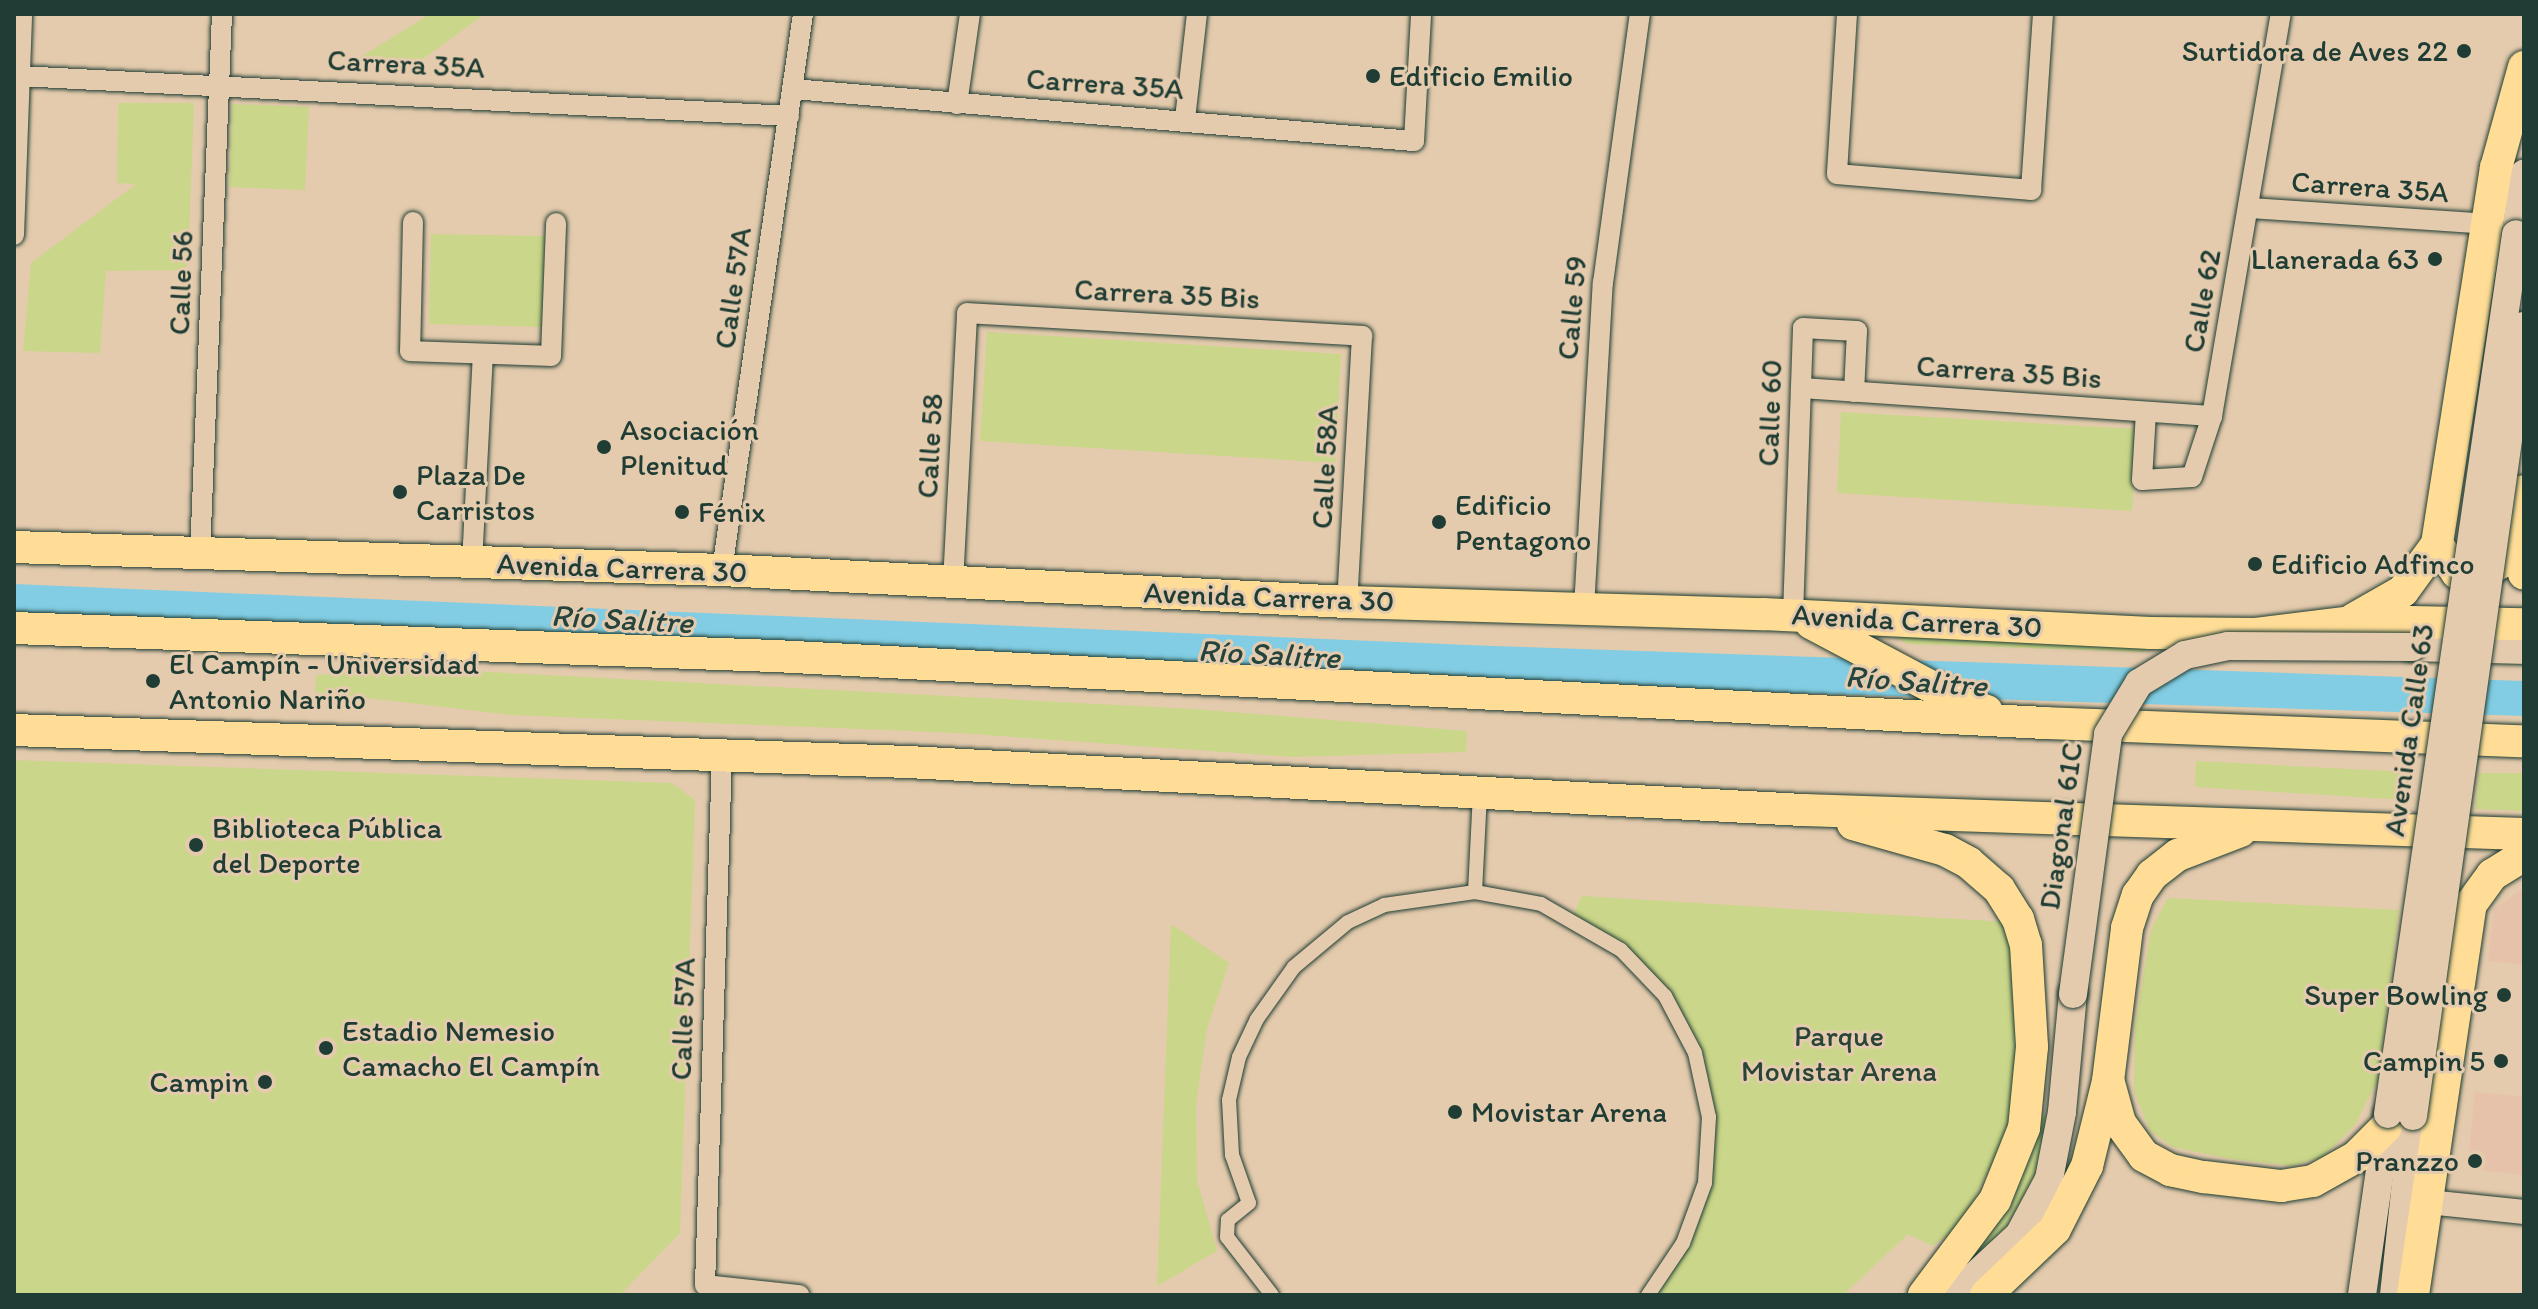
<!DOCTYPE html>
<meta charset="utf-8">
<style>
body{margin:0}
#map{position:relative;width:2538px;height:1309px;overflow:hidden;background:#e5cbad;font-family:Itim,sans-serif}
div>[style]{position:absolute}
.built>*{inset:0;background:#e6c2aa}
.green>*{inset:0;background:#cad689}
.water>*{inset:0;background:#82cde3}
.roads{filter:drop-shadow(0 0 2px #1f3d34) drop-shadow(0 0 2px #1f3d34)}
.pedestrian>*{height:14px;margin:-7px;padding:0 7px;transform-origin:7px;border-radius:7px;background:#e5cbad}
.minor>*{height:20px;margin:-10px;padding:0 10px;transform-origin:10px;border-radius:10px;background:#e5cbad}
.tertiary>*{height:24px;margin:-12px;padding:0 12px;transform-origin:12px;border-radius:12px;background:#e5cbad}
.secondary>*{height:28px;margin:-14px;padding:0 14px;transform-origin:14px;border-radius:14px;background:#e5cbad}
.trunk>*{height:32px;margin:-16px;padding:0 16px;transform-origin:16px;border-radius:16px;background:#ffdd96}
.bridges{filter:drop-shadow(0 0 2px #1f3d34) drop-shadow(0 0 2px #1f3d34)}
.secondary-bridge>*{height:28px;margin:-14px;padding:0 14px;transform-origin:14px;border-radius:14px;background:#e5cbad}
.dots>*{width:22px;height:22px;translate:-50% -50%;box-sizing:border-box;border:4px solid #e5cbad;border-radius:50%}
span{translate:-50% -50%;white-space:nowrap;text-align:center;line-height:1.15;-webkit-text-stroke:6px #e5cbad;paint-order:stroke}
.poi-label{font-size:30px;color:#1f3d34}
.right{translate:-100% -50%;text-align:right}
.left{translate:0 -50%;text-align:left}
.street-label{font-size:30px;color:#1f3d34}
.park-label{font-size:30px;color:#284538}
.water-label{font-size:32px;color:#24443d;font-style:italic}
.frame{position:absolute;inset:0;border:16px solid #1f3d34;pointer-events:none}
</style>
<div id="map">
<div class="built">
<div style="clip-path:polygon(2524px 888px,2524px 965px,2488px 961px,2494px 909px)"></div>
<div style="clip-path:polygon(2475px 1092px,2524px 1097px,2524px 1175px,2467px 1169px)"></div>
</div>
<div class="green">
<div style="clip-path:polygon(430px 14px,485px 14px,417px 63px,354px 61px)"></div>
<div style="clip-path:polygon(118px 103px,194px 103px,188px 263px,185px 270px,106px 271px,100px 353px,23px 351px,31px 263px,136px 184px,117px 183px)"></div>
<div style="clip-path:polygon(232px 104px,309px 107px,305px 190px,229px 187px)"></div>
<div style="clip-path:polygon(431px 234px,545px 236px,544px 327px,429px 324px)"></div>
<div style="clip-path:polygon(987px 332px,1341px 354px,1335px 463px,980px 441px)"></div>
<div style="clip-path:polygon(1841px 412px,2137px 429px,2132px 511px,1837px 493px)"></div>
<div style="clip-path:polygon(1881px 629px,2166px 644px,2142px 652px,1908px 644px)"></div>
<div style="clip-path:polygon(413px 668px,1194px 709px,1467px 731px,1466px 752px,1293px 757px,957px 733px,512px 715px,315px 692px,316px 675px)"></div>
<div style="clip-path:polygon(14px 760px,672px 783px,695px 800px,680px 1233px,620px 1295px,14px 1295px)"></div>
<div style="clip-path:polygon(2196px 761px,2410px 772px,2406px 800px,2195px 787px)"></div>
<div style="clip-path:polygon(2479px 773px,2524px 773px,2524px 811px,2475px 809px)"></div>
<div style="clip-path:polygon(1582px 896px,2007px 922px,2020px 966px,2016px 1104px,2002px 1144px,1960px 1227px,1932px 1246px,1908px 1234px,1843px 1295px,1642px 1295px,1668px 1262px,1700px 1190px,1706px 1129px,1698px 1074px,1662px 997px,1619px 953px,1569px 924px)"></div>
<div style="clip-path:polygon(2168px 898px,2399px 910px,2378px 1080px,2355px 1125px,2323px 1157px,2292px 1166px,2231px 1159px,2173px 1147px,2150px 1131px,2134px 1091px,2135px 1026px,2151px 930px)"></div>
<div style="clip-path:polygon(1171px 924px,1229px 963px,1207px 1029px,1196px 1104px,1197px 1180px,1217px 1251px,1157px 1286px)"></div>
<div style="clip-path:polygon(2040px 1115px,2053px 1116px,2037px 1174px,2002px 1233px,1960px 1273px)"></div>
</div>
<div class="water">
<div style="clip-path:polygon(14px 584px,1493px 646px,2524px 681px,2524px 716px,1477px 683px,14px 623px)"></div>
</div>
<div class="roads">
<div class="pedestrian">
<div style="left:1475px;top:892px;width:100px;rotate:-87.1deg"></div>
<div style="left:1272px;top:1295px;width:73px;rotate:-127.8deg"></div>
<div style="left:1227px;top:1237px;width:17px;rotate:-87deg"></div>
<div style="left:1228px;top:1220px;width:27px;rotate:-39deg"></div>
<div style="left:1249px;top:1203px;width:51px;rotate:-109.5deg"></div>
<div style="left:1232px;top:1155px;width:55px;rotate:-93.1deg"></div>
<div style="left:1229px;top:1100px;width:44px;rotate:-76.9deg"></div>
<div style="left:1239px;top:1057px;width:42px;rotate:-64.7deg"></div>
<div style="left:1257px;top:1019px;width:64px;rotate:-54.6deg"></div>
<div style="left:1294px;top:967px;width:70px;rotate:-39.8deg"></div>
<div style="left:1348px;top:922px;width:40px;rotate:-25deg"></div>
<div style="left:1384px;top:905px;width:92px;rotate:-8.1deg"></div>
<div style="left:1475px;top:892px;width:67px;rotate:10.3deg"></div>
<div style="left:1541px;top:904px;width:92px;rotate:29.9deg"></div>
<div style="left:1621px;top:950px;width:64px;rotate:46.3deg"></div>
<div style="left:1665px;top:996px;width:64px;rotate:62.2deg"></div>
<div style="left:1695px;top:1053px;width:66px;rotate:77.7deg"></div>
<div style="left:1709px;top:1117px;width:66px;rotate:93.5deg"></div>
<div style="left:1705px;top:1183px;width:64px;rotate:110.1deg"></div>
<div style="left:1683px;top:1243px;width:63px;rotate:123.9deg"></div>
</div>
<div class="minor">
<div style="left:1847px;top:14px;width:160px;rotate:93.6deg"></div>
<div style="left:1837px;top:174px;width:195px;rotate:4.7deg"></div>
<div style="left:2031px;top:190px;width:176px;rotate:-86.1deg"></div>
<div style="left:19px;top:76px;width:771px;rotate:2.97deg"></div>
<div style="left:793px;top:89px;width:623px;rotate:4.79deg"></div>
<div style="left:1414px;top:141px;width:127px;rotate:-86.8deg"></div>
<div style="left:957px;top:104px;width:91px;rotate:-81.8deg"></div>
<div style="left:1185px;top:119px;width:106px;rotate:-83.5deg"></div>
<div style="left:2249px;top:208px;width:239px;rotate:3.8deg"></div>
<div style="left:413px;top:222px;width:129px;rotate:91.3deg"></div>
<div style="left:410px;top:351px;width:141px;rotate:2deg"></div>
<div style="left:551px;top:356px;width:133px;rotate:-87.8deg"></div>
<div style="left:14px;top:235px;width:221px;rotate:-87.9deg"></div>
<div style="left:1801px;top:388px;width:412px;rotate:3.9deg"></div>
<div style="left:2146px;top:412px;width:68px;rotate:93.4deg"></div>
<div style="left:2142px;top:480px;width:50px;rotate:-3.4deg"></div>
<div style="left:2192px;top:477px;width:64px;rotate:-71.8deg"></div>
<div style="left:2212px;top:416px;width:408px;rotate:-80.3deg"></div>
<div style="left:200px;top:554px;width:540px;rotate:-87.67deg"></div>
<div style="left:472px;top:563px;width:209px;rotate:-87deg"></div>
<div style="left:722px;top:570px;width:562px;rotate:-81.71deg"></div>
<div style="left:953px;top:583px;width:270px;rotate:-87deg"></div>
<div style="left:967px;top:313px;width:396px;rotate:3.3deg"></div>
<div style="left:1362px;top:336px;width:266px;rotate:93.2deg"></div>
<div style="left:1584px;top:608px;width:326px;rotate:-86.7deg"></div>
<div style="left:1603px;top:283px;width:272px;rotate:-82.2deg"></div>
<div style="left:1793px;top:615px;width:287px;rotate:-88deg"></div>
<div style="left:1803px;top:328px;width:54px;rotate:3.2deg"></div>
<div style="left:1857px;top:331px;width:61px;rotate:92.8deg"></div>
<div style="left:722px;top:756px;width:529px;rotate:91.84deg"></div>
<div style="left:705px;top:1285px;width:95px;rotate:6.1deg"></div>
</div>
<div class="tertiary">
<div style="left:2428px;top:1202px;width:97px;rotate:5.9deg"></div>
</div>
<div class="secondary">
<div style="left:2516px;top:234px;width:61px;rotate:-82.4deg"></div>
<div style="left:2412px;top:647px;width:112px;rotate:1.5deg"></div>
<div style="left:1954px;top:1295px;width:88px;rotate:-42.7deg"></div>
<div style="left:2019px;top:1235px;width:64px;rotate:-61.8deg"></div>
<div style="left:2049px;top:1179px;width:68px;rotate:-79deg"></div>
<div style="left:2062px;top:1112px;width:119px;rotate:-84.7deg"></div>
<div style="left:2362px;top:1295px;width:182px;rotate:-81.8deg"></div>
<div style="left:2394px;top:1295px;width:180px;rotate:-83.9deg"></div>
</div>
<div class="trunk">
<div style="left:2524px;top:491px;width:41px;rotate:98.3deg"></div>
<div style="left:2518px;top:532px;width:42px;rotate:81.9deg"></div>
<div style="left:2437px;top:544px;width:35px;rotate:55deg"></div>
<div style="left:2457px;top:573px;width:23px;rotate:5deg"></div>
<div style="left:2480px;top:575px;width:23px;rotate:-31deg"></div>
<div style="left:2500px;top:563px;width:36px;rotate:-60deg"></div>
<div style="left:14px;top:547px;width:708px;rotate:1.86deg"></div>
<div style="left:722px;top:570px;width:626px;rotate:2.93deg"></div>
<div style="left:1347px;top:602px;width:416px;rotate:1.7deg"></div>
<div style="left:1763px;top:614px;width:388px;rotate:2.8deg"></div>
<div style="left:2151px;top:633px;width:104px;rotate:0.6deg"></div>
<div style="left:2255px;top:634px;width:107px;rotate:-7deg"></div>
<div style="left:2361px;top:621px;width:163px;rotate:1.1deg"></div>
<div style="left:2354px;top:619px;width:56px;rotate:-29.7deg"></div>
<div style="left:2403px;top:591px;width:58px;rotate:-54.1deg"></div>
<div style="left:2437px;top:544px;width:381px;rotate:-81.1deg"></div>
<div style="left:2496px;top:168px;width:105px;rotate:-74.5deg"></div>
<div style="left:1811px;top:623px;width:171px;rotate:27.9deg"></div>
<div style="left:1962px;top:703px;width:26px;rotate:18deg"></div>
<div style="left:14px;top:628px;width:762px;rotate:2.11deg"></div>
<div style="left:775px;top:656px;width:1272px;rotate:3.02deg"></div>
<div style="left:2045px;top:723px;width:479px;rotate:2.2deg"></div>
<div style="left:14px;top:730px;width:895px;rotate:2.05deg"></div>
<div style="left:908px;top:762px;width:897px;rotate:3.07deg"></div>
<div style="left:1804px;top:810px;width:720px;rotate:1.91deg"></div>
<div style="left:1853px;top:824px;width:96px;rotate:15.8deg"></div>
<div style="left:1945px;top:850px;width:27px;rotate:28deg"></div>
<div style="left:1969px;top:863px;width:40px;rotate:41deg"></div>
<div style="left:1999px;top:889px;width:36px;rotate:58deg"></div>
<div style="left:2018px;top:919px;width:27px;rotate:73deg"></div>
<div style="left:2026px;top:945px;width:102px;rotate:86.6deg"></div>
<div style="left:2032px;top:1047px;width:81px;rotate:95.6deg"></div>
<div style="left:2024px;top:1128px;width:78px;rotate:111.9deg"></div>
<div style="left:1995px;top:1200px;width:119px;rotate:126.8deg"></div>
<div style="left:2109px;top:1083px;width:41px;rotate:74.6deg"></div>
<div style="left:2120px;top:1123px;width:41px;rotate:54deg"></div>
<div style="left:2144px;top:1156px;width:30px;rotate:28deg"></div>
<div style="left:2170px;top:1170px;width:35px;rotate:12deg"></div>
<div style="left:2204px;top:1177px;width:78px;rotate:6.7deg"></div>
<div style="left:2281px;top:1186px;width:32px;rotate:-9deg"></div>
<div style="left:2313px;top:1181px;width:49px;rotate:-29.2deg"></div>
<div style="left:2356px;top:1157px;width:42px;rotate:-45deg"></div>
<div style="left:1986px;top:1295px;width:95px;rotate:-43.7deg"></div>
<div style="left:2055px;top:1229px;width:71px;rotate:-63.1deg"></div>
<div style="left:2087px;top:1166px;width:88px;rotate:-76.1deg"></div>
<div style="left:2108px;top:1081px;width:154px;rotate:-82.9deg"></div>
<div style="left:2127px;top:928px;width:35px;rotate:-72deg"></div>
<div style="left:2138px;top:895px;width:24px;rotate:-55deg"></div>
<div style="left:2152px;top:875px;width:33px;rotate:-38deg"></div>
<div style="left:2178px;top:855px;width:67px;rotate:-20.9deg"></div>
<div style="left:2413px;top:1295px;width:395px;rotate:-81.6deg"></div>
<div style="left:2471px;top:904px;width:36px;rotate:-54deg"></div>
<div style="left:2492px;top:875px;width:38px;rotate:-32deg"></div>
</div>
</div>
<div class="bridges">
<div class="secondary-bridge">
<div style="left:2073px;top:994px;width:262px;rotate:-82.3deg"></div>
<div style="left:2108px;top:734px;width:60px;rotate:-58.7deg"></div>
<div style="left:2139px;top:683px;width:54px;rotate:-31.3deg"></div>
<div style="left:2185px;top:655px;width:44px;rotate:-11.8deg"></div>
<div style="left:2228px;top:646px;width:184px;rotate:0.3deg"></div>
<div style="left:2388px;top:1114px;width:889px;rotate:-81.72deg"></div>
<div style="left:2413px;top:1116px;width:798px;rotate:-82deg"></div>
</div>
</div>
<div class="dots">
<div style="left:2464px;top:51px;background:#1f3d34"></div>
<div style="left:1373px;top:76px;background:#1f3d34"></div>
<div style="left:2435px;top:259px;background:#1f3d34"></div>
<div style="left:604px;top:447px;background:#1f3d34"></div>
<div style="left:400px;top:492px;background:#1f3d34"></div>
<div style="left:682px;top:512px;background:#1f3d34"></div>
<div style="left:1439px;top:522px;background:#1f3d34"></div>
<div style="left:2255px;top:564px;background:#1f3d34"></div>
<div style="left:153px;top:681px;background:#1f3d34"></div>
<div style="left:196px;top:845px;background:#1f3d34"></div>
<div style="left:2504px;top:995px;background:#1f3d34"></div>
<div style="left:326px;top:1048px;background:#1f3d34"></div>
<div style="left:2501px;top:1061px;background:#1f3d34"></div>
<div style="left:265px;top:1082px;background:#1f3d34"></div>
<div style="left:1455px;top:1112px;background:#1f3d34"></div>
<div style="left:2475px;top:1161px;background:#1f3d34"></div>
</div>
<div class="poi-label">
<span class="right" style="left:2448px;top:51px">Surtidora de Aves 22</span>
<span class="left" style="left:1389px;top:76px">Edificio Emilio</span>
<span class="right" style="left:2419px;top:259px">Llanerada 63</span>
<span class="left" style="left:620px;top:447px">Asociación<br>Plenitud</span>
<span class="left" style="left:416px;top:492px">Plaza De<br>Carristos</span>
<span class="left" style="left:1455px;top:522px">Edificio<br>Pentagono</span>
<span class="left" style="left:698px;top:512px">Fénix</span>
<span class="left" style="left:2271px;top:564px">Edificio Adfinco</span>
<span class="left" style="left:169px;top:681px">El Campín - Universidad<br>Antonio Nariño</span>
<span class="left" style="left:212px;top:845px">Biblioteca Pública<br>del Deporte</span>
<span class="right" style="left:2488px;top:995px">Super Bowling</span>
<span class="left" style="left:342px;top:1048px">Estadio Nemesio<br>Camacho El Campín</span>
<span class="right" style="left:2485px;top:1061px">Campin 5</span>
<span class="right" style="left:249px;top:1082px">Campin</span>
<span class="left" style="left:1471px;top:1112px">Movistar Arena</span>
<span class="right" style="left:2459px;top:1161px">Pranzzo</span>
</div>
<div class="street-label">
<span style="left:406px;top:64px;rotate:3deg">Carrera 35A</span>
<span style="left:1105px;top:84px;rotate:4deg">Carrera 35A</span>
<span style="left:2370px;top:187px;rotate:4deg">Carrera 35A</span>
<span style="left:181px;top:283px;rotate:-88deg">Calle 56</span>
<span style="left:733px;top:288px;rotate:-82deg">Calle 57A</span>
<span style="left:1167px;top:294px;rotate:3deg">Carrera 35 Bis</span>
<span style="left:2202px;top:301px;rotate:-80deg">Calle 62</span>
<span style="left:1572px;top:308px;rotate:-85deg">Calle 59</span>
<span style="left:2009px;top:372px;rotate:4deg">Carrera 35 Bis</span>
<span style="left:1770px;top:413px;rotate:-88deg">Calle 60</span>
<span style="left:930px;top:446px;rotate:-87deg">Calle 58</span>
<span style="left:1325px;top:467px;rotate:-87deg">Calle 58A</span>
<span style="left:622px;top:568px;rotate:2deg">Avenida Carrera 30</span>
<span style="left:1269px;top:597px;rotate:2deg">Avenida Carrera 30</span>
<span style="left:1917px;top:621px;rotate:3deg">Avenida Carrera 30</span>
<span style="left:2409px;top:730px;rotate:-82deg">Avenida Calle 63</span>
<span style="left:2061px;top:826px;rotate:-82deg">Diagonal 61C</span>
<span style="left:683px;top:1019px;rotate:-88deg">Calle 57A</span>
</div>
<div class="park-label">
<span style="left:1839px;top:1053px">Parque<br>Movistar Arena</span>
</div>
<div class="water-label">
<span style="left:622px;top:619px;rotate:3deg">Río Salitre</span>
<span style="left:1269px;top:654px;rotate:3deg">Río Salitre</span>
<span style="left:1916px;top:681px;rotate:4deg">Río Salitre</span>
</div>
<div class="frame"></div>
</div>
